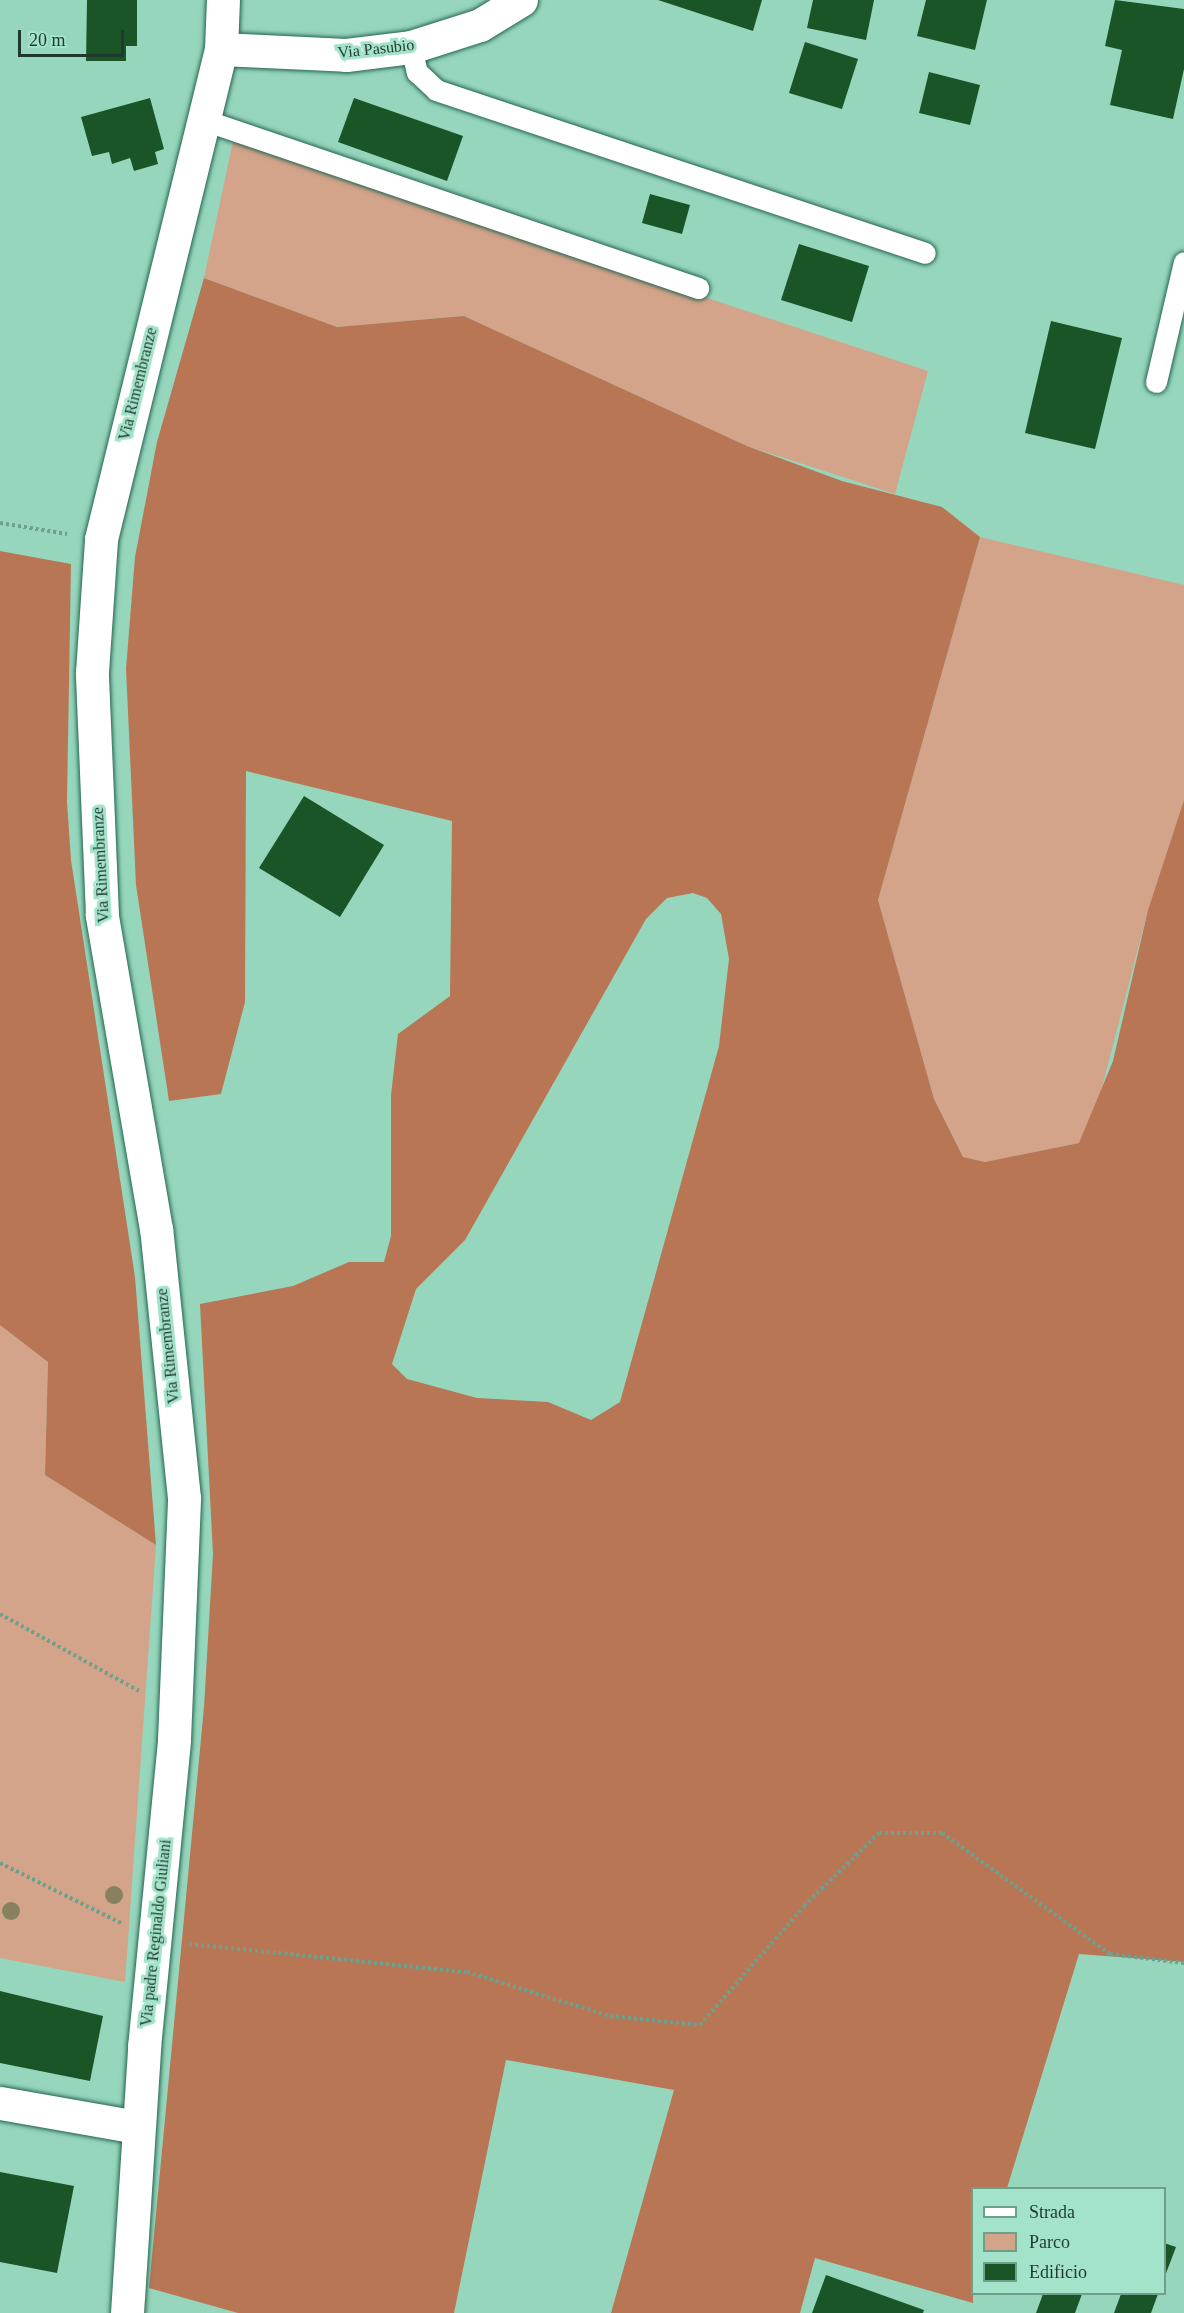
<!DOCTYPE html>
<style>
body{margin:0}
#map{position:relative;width:1184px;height:2313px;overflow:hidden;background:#96d6bd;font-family:Georgia,serif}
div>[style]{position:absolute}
.green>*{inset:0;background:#d3a38a}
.forest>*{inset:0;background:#b87654}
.building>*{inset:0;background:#1a5528}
.path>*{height:4px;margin-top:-2px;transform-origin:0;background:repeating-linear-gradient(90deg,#6ea18d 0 3px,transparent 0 6px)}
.roads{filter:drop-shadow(0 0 2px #256550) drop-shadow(0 0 2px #256550)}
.lane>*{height:21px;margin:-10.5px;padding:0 10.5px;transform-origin:10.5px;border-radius:10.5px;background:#fff}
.street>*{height:33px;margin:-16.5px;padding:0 16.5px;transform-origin:16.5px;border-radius:16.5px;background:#fff}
.secondary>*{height:33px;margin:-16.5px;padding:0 16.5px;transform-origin:16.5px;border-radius:16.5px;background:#fff}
.trees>*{width:18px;height:18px;margin:-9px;border-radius:50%;background:#878160}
span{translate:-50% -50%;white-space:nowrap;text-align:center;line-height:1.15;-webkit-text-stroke:6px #a3e3c9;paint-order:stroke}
.street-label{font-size:16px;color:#1f392f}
.legend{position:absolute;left:971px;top:2187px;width:195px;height:108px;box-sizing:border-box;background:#a3e3c9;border:2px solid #6e9f8b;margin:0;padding:8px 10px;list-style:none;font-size:18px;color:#1f392f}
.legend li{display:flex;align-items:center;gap:12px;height:30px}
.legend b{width:30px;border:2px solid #6e9f8b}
.scale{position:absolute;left:18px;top:30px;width:106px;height:27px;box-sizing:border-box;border:3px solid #1f392f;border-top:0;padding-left:8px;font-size:18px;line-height:21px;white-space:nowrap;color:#1f392f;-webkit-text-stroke:4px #a3e3c9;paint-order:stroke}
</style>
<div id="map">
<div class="green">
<div style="clip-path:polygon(233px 141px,928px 371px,895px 494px,747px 446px,464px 316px,337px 327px,204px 278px)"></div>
<div style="clip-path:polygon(980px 537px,1184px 585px,1184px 800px,1148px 910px,1098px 1103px,1079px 1143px,985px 1162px,963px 1157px,934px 1099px,878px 900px)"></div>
<div style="clip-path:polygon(0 1325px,48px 1362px,45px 1475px,156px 1545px,125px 1982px,0 1958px)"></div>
</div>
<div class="forest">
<div style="clip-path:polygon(evenodd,204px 278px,337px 327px,464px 316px,747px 446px,842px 481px,942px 507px,980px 537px,878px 900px,934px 1099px,963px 1157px,985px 1162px,1079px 1143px,1113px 1061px,1148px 910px,1184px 800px,1184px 1962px,1079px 1954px,1007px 2188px,972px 2188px,973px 2303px,815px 2258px,800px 2313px,611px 2313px,674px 2090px,506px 2060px,454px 2313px,238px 2313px,149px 2288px,204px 1707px,213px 1554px,200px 1304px,293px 1286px,349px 1262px,384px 1262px,391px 1236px,391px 1095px,398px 1034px,450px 996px,452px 821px,246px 771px,245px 1002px,221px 1094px,169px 1101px,136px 885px,126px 669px,135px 557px,157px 442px,204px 278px,693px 893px,707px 898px,721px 914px,729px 959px,719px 1046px,620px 1402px,591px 1420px,548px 1402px,477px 1398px,407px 1379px,392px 1364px,416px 1289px,465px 1240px,646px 919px,667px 898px,693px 893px)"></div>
<div style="clip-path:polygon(0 551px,71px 564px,67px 802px,71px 860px,135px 1277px,156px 1545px,45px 1475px,48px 1362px,0 1325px)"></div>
</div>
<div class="building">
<div style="clip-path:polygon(87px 0,137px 0,137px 46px,126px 46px,126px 61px,86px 61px)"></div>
<div style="clip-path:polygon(658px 0,762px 0,753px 31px)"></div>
<div style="clip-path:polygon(813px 0,874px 0,866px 40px,807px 28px)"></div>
<div style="clip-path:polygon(926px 0,987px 0,975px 50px,917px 36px)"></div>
<div style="clip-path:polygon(1115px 0,1184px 9px,1184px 69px,1173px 119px,1110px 105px,1122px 50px,1105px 46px)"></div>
<div style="clip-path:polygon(805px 42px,858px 59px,842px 109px,789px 93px)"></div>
<div style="clip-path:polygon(929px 72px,980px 85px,970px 125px,919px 113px)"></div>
<div style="clip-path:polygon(150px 98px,164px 149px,155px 152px,158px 164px,134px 171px,130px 158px,112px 164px,109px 152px,92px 156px,81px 117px)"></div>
<div style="clip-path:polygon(354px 98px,463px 136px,447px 181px,338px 142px)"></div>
<div style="clip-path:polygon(650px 194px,690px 205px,682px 234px,642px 223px)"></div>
<div style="clip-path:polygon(799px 244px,869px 266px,852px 322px,781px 300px)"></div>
<div style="clip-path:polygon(1051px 321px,1122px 338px,1095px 449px,1025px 433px)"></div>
<div style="clip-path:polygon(304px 796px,384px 845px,340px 917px,259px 868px)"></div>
<div style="clip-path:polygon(0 1991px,103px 2016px,90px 2081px,0 2063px)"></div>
<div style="clip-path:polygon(0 2172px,74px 2186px,57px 2273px,0 2262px)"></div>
<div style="clip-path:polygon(1164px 2243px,1176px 2247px,1165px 2276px,1164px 2276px)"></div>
<div style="clip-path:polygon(826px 2275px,924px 2310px,923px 2313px,812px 2313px)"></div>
<div style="clip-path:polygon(1043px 2294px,1082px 2294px,1075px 2313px,1036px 2313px)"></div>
<div style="clip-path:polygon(1121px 2294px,1158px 2294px,1151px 2313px,1114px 2313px)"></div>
</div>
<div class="path">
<div style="left:0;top:523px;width:68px;rotate:9.3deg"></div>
<div style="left:0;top:1614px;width:161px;rotate:29deg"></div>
<div style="left:0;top:1863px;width:137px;rotate:26.4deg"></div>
<div style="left:189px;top:1944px;width:279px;rotate:5.8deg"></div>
<div style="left:467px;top:1972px;width:150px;rotate:17.1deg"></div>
<div style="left:610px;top:2016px;width:90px;rotate:5.7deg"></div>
<div style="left:700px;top:2025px;width:158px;rotate:-48.8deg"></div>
<div style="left:804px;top:1906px;width:105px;rotate:-44.2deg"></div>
<div style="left:879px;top:1833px;width:63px"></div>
<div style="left:942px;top:1833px;width:207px;rotate:35.8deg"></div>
<div style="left:1110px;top:1954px;width:75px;rotate:6.9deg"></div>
</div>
<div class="roads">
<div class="lane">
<div style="left:411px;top:47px;width:26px;rotate:77deg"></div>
<div style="left:417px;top:72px;width:26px;rotate:43deg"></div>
<div style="left:436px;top:90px;width:515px;rotate:18.43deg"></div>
<div style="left:204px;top:120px;width:522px;rotate:18.78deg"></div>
<div style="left:1156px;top:382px;width:123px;rotate:-76.9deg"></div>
</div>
<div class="street">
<div style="left:221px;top:49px;width:125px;rotate:2.7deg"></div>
<div style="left:346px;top:55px;width:65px;rotate:-7deg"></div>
<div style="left:411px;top:47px;width:72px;rotate:-17.7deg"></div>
<div style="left:480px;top:25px;width:48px;rotate:-31.4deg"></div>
<div style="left:0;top:2103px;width:140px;rotate:9.9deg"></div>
</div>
<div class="secondary">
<div style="left:127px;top:2313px;width:267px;rotate:-86.3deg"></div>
<div style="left:144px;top:2047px;width:309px;rotate:-84.4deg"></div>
<div style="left:174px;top:1739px;width:241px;rotate:-87.6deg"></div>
<div style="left:184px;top:1498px;width:270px;rotate:-95.9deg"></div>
<div style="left:156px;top:1229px;width:319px;rotate:-99.8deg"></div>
<div style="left:102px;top:915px;width:243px;rotate:-92.4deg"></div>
<div style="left:92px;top:672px;width:133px;rotate:-86.1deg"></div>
<div style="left:101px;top:539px;width:504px;rotate:-76.24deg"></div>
<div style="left:221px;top:49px;width:49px;rotate:-87.7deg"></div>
</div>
</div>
<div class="trees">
<div style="left:114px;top:1895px"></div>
<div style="left:11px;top:1911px"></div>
</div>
<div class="street-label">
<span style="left:376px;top:49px;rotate:-6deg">Via Pasubio</span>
<span style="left:138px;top:384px;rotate:-76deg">Via Rimembranze</span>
<span style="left:101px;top:865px;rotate:-93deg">Via Rimembranze</span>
<span style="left:168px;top:1346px;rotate:-96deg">Via Rimembranze</span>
<span style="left:156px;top:1933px;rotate:-84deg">Via padre Reginaldo Giuliani</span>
</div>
<ul class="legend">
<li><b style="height:8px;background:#fff"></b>Strada</li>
<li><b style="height:16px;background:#d3a38a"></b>Parco</li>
<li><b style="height:16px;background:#1a5528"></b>Edificio</li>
</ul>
<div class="scale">20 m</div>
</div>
